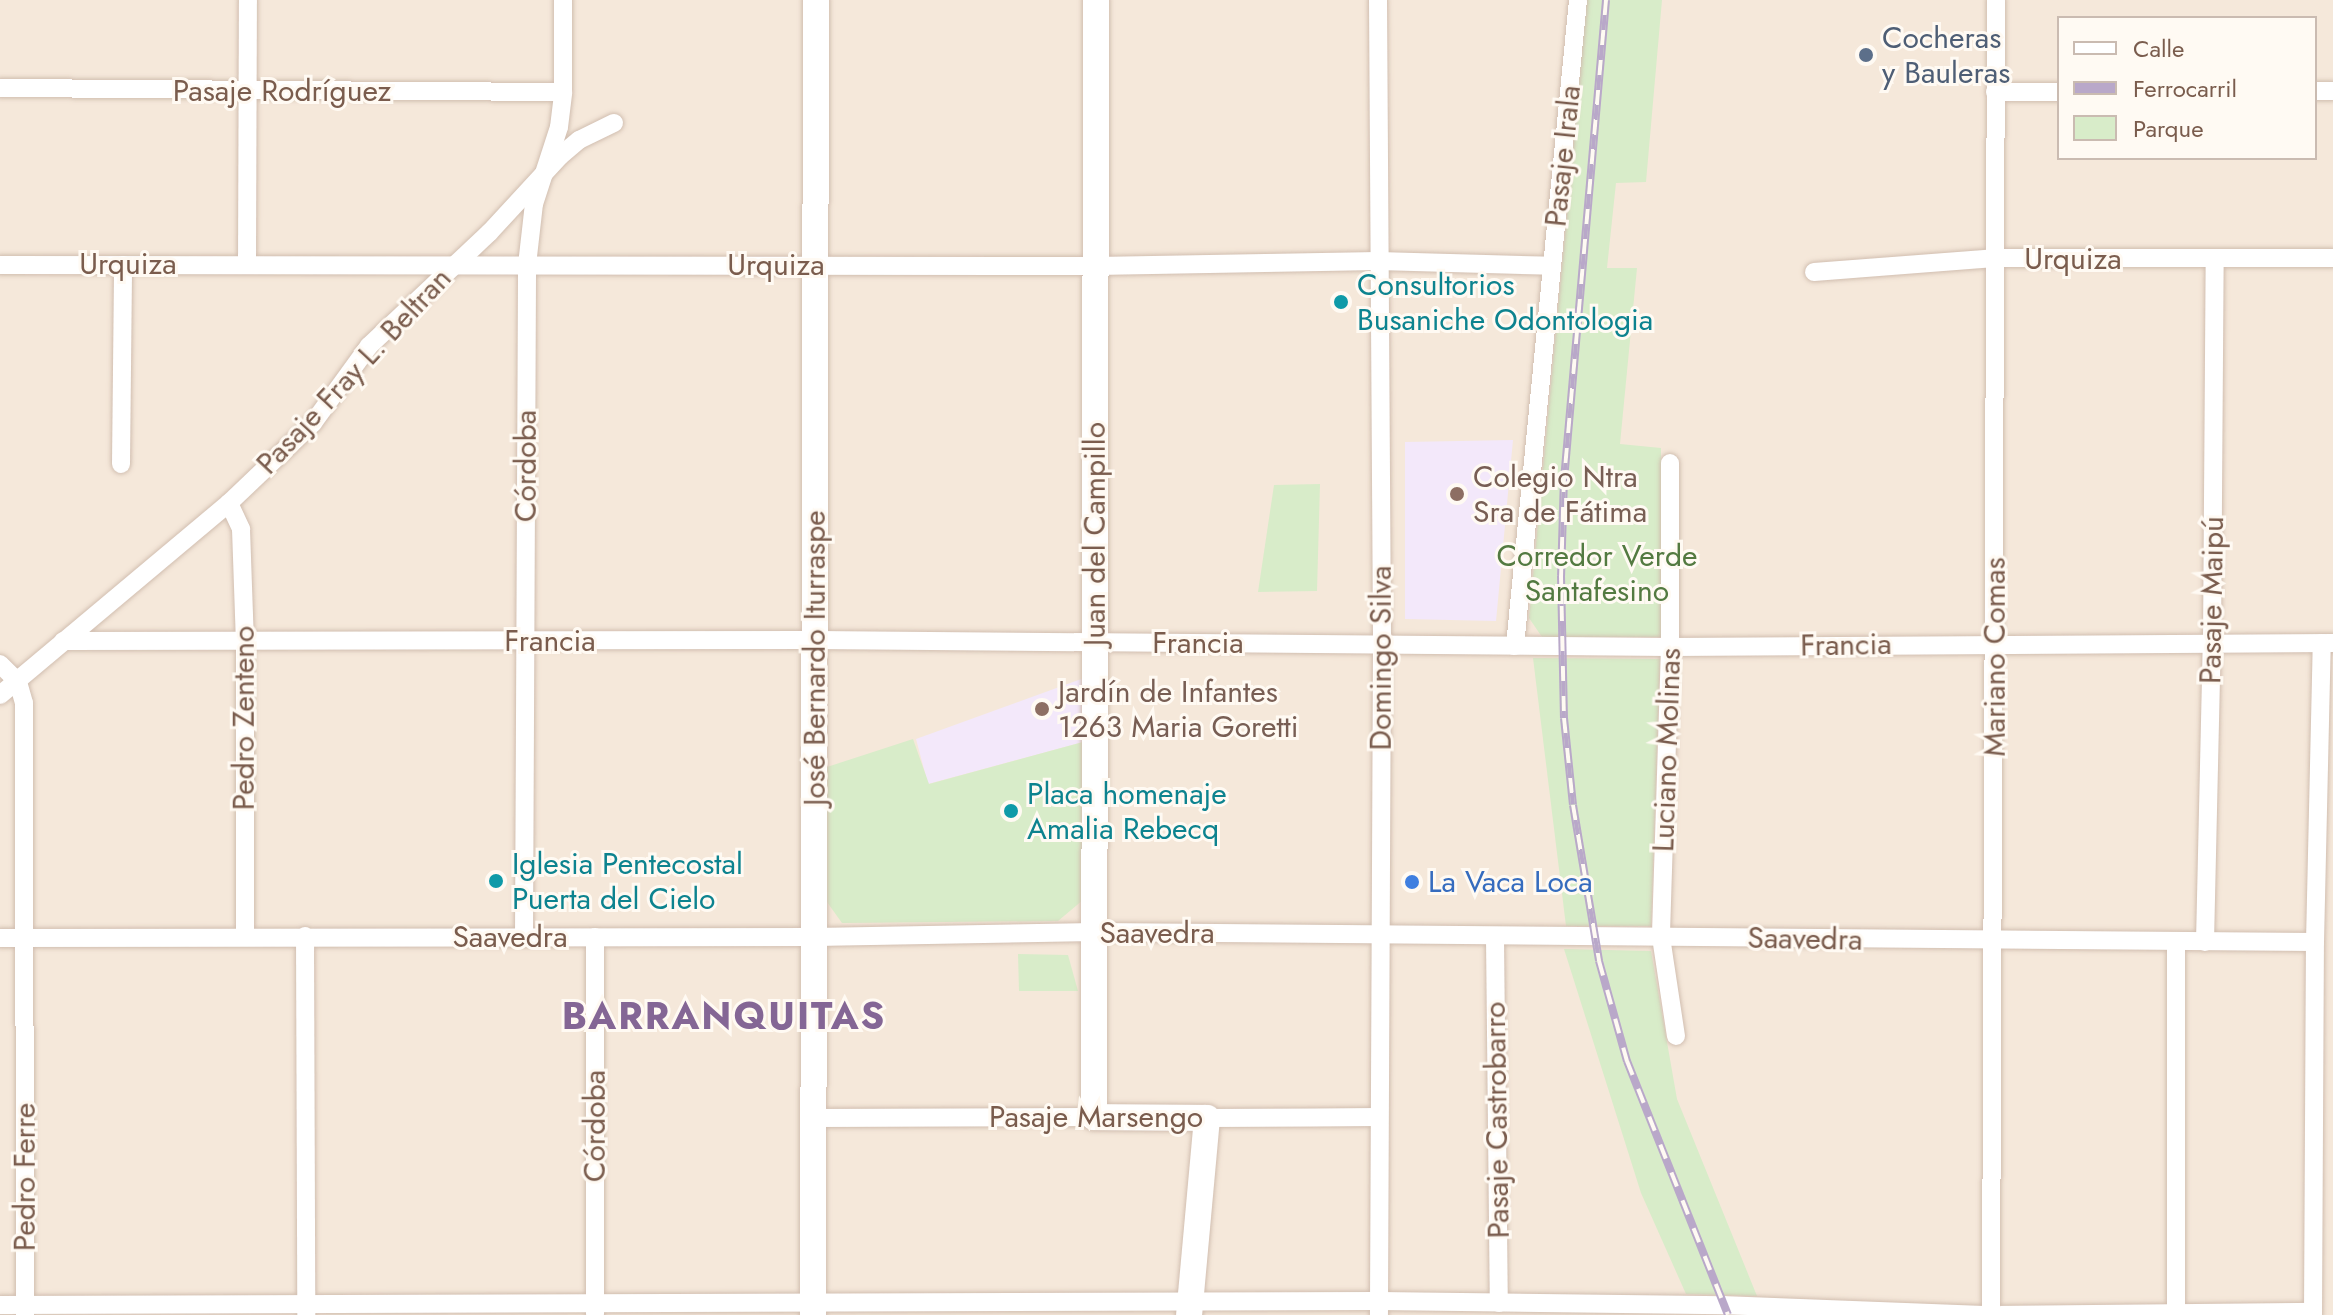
<!DOCTYPE html>
<meta charset="utf-8">
<style>
body{margin:0}
#map{position:relative;width:2333px;height:1315px;overflow:hidden;background:#fdf6ec;font-family:Jost,sans-serif}
div>[style]{position:absolute}
.residential>*{inset:0;background:#f5e8da}
.education>*{inset:0;background:#f3e8fa}
.green>*{inset:0;background:#d8ecc9}
.roads{filter:drop-shadow(0 0 2px #d1beb0) drop-shadow(0 0 2px #d1beb0)}
.street>*{height:18px;margin:-9px;padding:0 9px;transform-origin:9px;border-radius:9px;background:#fff}
.secondary>*{height:26px;margin:-13px;padding:0 13px;transform-origin:13px;border-radius:13px;background:#fff}
.rail>*{height:8px;margin-top:-4px;transform-origin:0;background:repeating-linear-gradient(90deg,#fffaf3 0 15px,#b9a8c9 0 30px);box-sizing:border-box;border-block:2px solid #b9a8c9}
.dots>*{width:22px;height:22px;translate:-50% -50%;box-sizing:border-box;border:4px solid #fffaf3;border-radius:50%}
span{translate:-50% -50%;white-space:nowrap;text-align:center;line-height:1.15;-webkit-text-stroke:6px #fffaf3;paint-order:stroke}
.service-label{font-size:30px;color:#4e5e75}
.left{translate:0 -50%;text-align:left}
.street-label{font-size:30px;color:#7a5c4d}
.culture-label{font-size:30px;color:#0d838f}
.education-label{font-size:30px;color:#785e54}
.park-label{font-size:30px;color:#537a41}
.shop-label{font-size:30px;color:#366cbe}
.district-label{font-size:38px;color:#846695;font-weight:700;letter-spacing:2px}
.legend{position:absolute;left:2057px;top:16px;width:260px;height:144px;box-sizing:border-box;background:#fffaf3;border:2px solid #cabbb1;margin:0;padding:10px 14px;list-style:none;font-size:24px;color:#7a5c4d}
.legend li{display:flex;align-items:center;gap:16px;height:40px}
.legend b{width:40px;border:2px solid #cabbb1}
</style>
<div id="map">
<div class="residential">
<div style="clip-path:polygon(evenodd,0 0,2333px 0,2333px 1315px,0 1315px,0 0,2059px 18px,2315px 18px,2315px 158px,2059px 158px,2059px 18px)"></div>
</div>
<div class="education">
<div style="clip-path:polygon(1513px 440px,1496px 621px,1405px 619px,1405px 442px)"></div>
<div style="clip-path:polygon(1084px 678px,1083px 742px,928px 784px,916px 739px)"></div>
</div>
<div class="green">
<div style="clip-path:polygon(1587px 0,1662px 0,1646px 182px,1616px 183px,1607px 268px,1637px 268px,1620px 444px,1661px 448px,1661px 637px,1542px 637px,1529px 618px)"></div>
<div style="clip-path:polygon(1320px 484px,1317px 591px,1258px 592px,1274px 485px)"></div>
<div style="clip-path:polygon(1533px 658px,1660px 659px,1651px 926px,1566px 926px)"></div>
<div style="clip-path:polygon(913px 739px,929px 784px,1083px 742px,1083px 900px,1058px 921px,842px 923px,827px 902px,827px 767px)"></div>
<div style="clip-path:polygon(1564px 949px,1651px 951px,1677px 1099px,1757px 1296px,1686px 1294px,1641px 1193px)"></div>
<div style="clip-path:polygon(1018px 954px,1068px 955px,1078px 991px,1019px 991px)"></div>
</div>
<div class="roads">
<div class="street">
<div style="left:1378px;top:0;width:644px;rotate:89.64deg"></div>
<div style="left:1382px;top:644px;width:671px;rotate:90.26deg"></div>
<div style="left:0;top:88px;width:563px;rotate:0.41deg"></div>
<div style="left:2315px;top:91px;width:18px"></div>
<div style="left:1995px;top:92px;width:64px"></div>
<div style="left:247px;top:263px;width:263px;rotate:-89.8deg"></div>
<div style="left:0;top:265px;width:1096px;rotate:0.05deg"></div>
<div style="left:1096px;top:266px;width:282px;rotate:-1deg"></div>
<div style="left:1378px;top:261px;width:174px;rotate:1.6deg"></div>
<div style="left:1814px;top:272px;width:181px;rotate:-4.4deg"></div>
<div style="left:1994px;top:258px;width:339px"></div>
<div style="left:1670px;top:463px;width:184px;rotate:90deg"></div>
<div style="left:1670px;top:647px;width:290px;rotate:91.8deg"></div>
<div style="left:1661px;top:937px;width:100px;rotate:81.4deg"></div>
<div style="left:121px;top:464px;width:199px;rotate:-89.4deg"></div>
<div style="left:229px;top:503px;width:29px;rotate:65deg"></div>
<div style="left:241px;top:529px;width:112px;rotate:88deg"></div>
<div style="left:245px;top:641px;width:295px;rotate:90deg"></div>
<div style="left:63px;top:641px;width:752px;rotate:-0.08deg"></div>
<div style="left:815px;top:640px;width:855px;rotate:0.47deg"></div>
<div style="left:1670px;top:647px;width:663px;rotate:-0.35deg"></div>
<div style="left:1515px;top:646px;width:649px;rotate:-84.43deg"></div>
<div style="left:0;top:664px;width:25px;rotate:45deg"></div>
<div style="left:18px;top:682px;width:22px;rotate:74deg"></div>
<div style="left:24px;top:703px;width:612px;rotate:89.91deg"></div>
<div style="left:0;top:695px;width:299px;rotate:-40deg"></div>
<div style="left:229px;top:503px;width:116px;rotate:-43.6deg"></div>
<div style="left:313px;top:423px;width:95px;rotate:-54deg"></div>
<div style="left:369px;top:346px;width:165px;rotate:-43.3deg"></div>
<div style="left:489px;top:233px;width:105px;rotate:-47.3deg"></div>
<div style="left:560px;top:156px;width:25px;rotate:-40deg"></div>
<div style="left:579px;top:140px;width:39px;rotate:-26deg"></div>
<div style="left:305px;top:936px;width:379px;rotate:89.8deg"></div>
<div style="left:524px;top:937px;width:672px;rotate:-89.74deg"></div>
<div style="left:527px;top:265px;width:61px;rotate:-83.5deg"></div>
<div style="left:534px;top:204px;width:81px;rotate:-72deg"></div>
<div style="left:559px;top:127px;width:35px;rotate:-83deg"></div>
<div style="left:563px;top:92px;width:92px;rotate:-90deg"></div>
<div style="left:1495px;top:937px;width:366px;rotate:89.4deg"></div>
<div style="left:0;top:938px;width:815px;rotate:-0.07deg"></div>
<div style="left:815px;top:937px;width:280px;rotate:-1deg"></div>
<div style="left:1095px;top:932px;width:1220px;rotate:0.47deg"></div>
<div style="left:2176px;top:941px;width:372px;rotate:90deg"></div>
<div style="left:2205px;top:942px;width:300px;rotate:-88.7deg"></div>
<div style="left:2212px;top:642px;width:383px;rotate:-89.6deg"></div>
<div style="left:815px;top:1118px;width:279px;rotate:-0.2deg"></div>
<div style="left:1207px;top:1118px;width:171px;rotate:-0.3deg"></div>
<div style="left:0;top:1305px;width:1379px;rotate:-0.17deg"></div>
<div style="left:1379px;top:1301px;width:345px;rotate:0.7deg"></div>
<div style="left:1724px;top:1305px;width:264px;rotate:2.2deg"></div>
<div style="left:595px;top:1314px;width:377px;rotate:-90deg"></div>
<div style="left:1991px;top:1315px;width:1315px;rotate:-89.78deg"></div>
<div style="left:2001px;top:1315px;width:312px;rotate:-0.6deg"></div>
<div style="left:2313px;top:1315px;width:373px;rotate:-89.7deg"></div>
<div style="left:2315px;top:942px;width:299px;rotate:-88.7deg"></div>
</div>
<div class="secondary">
<div style="left:1096px;top:0;width:1117px;rotate:90.1deg"></div>
<div style="left:1094px;top:1117px;width:113px;rotate:0.5deg"></div>
<div style="left:1207px;top:1118px;width:198px;rotate:95.2deg"></div>
<div style="left:813px;top:1315px;width:1315px;rotate:-89.87deg"></div>
</div>
</div>
<div class="rail">
<div style="left:1606px;top:0;width:479px;rotate:95deg"></div>
<div style="left:1564px;top:477px;width:99px;rotate:91.7deg"></div>
<div style="left:1561px;top:576px;width:142px;rotate:88.8deg"></div>
<div style="left:1564px;top:718px;width:87px;rotate:84.1deg"></div>
<div style="left:1573px;top:805px;width:158px;rotate:80.5deg"></div>
<div style="left:1599px;top:961px;width:104px;rotate:74.4deg"></div>
<div style="left:1627px;top:1061px;width:273px;rotate:68.3deg"></div>
</div>
<div class="dots">
<div style="left:1866px;top:55px;background:#5c6f8a"></div>
<div style="left:1341px;top:302px;background:#0f9aa8"></div>
<div style="left:1457px;top:494px;background:#8d6e63"></div>
<div style="left:1042px;top:709px;background:#8d6e63"></div>
<div style="left:1011px;top:811px;background:#0f9aa8"></div>
<div style="left:496px;top:881px;background:#0f9aa8"></div>
<div style="left:1412px;top:882px;background:#3f7fe0"></div>
</div>
<div class="service-label">
<span class="left" style="left:1882px;top:55px">Cocheras<br>y Bauleras</span>
</div>
<div class="street-label">
<span style="left:282px;top:91px">Pasaje Rodríguez</span>
<span style="left:1563px;top:156px;rotate:-84deg">Pasaje Irala</span>
<span style="left:2073px;top:259px">Urquiza</span>
<span style="left:128px;top:264px">Urquiza</span>
<span style="left:776px;top:265px">Urquiza</span>
<span style="left:354px;top:371px;rotate:-47deg">Pasaje Fray L. Beltran</span>
<span style="left:526px;top:466px;rotate:-90deg">Córdoba</span>
<span style="left:1095px;top:534px;rotate:-90deg">Juan del Campillo</span>
<span style="left:2212px;top:600px;rotate:-89deg">Pasaje Maipú</span>
<span style="left:550px;top:641px">Francia</span>
<span style="left:1198px;top:643px">Francia</span>
<span style="left:1846px;top:645px;rotate:-1deg">Francia</span>
<span style="left:1995px;top:657px;rotate:-90deg">Mariano Comas</span>
<span style="left:815px;top:658px;rotate:-90deg">José Bernardo Iturraspe</span>
<span style="left:1381px;top:658px;rotate:-90deg">Domingo Silva</span>
<span style="left:244px;top:718px;rotate:-90deg">Pedro Zenteno</span>
<span style="left:1667px;top:750px;rotate:-88deg">Luciano Molinas</span>
<span style="left:1157px;top:933px">Saavedra</span>
<span style="left:510px;top:937px">Saavedra</span>
<span style="left:1805px;top:939px;rotate:1deg">Saavedra</span>
<span style="left:1096px;top:1117px">Pasaje Marsengo</span>
<span style="left:1497px;top:1120px;rotate:-91deg">Pasaje Castrobarro</span>
<span style="left:595px;top:1126px;rotate:-90deg">Córdoba</span>
<span style="left:25px;top:1177px;rotate:-90deg">Pedro Ferre</span>
</div>
<div class="culture-label">
<span class="left" style="left:1357px;top:302px">Consultorios<br>Busaniche Odontologia</span>
<span class="left" style="left:1027px;top:811px">Placa homenaje<br>Amalia Rebecq</span>
<span class="left" style="left:512px;top:881px">Iglesia Pentecostal<br>Puerta del Cielo</span>
</div>
<div class="education-label">
<span class="left" style="left:1473px;top:494px">Colegio Ntra<br>Sra de Fátima</span>
<span class="left" style="left:1058px;top:709px">Jardín de Infantes<br>1263 Maria Goretti</span>
</div>
<div class="park-label">
<span style="left:1597px;top:573px">Corredor Verde<br>Santafesino</span>
</div>
<div class="shop-label">
<span class="left" style="left:1428px;top:882px">La Vaca Loca</span>
</div>
<div class="district-label">
<span style="left:724px;top:1016px">BARRANQUITAS</span>
</div>
<ul class="legend">
<li><b style="height:10px;background:#fff"></b>Calle</li>
<li><b style="height:10px;background:#b9a8c9"></b>Ferrocarril</li>
<li><b style="height:22px;background:#d8ecc9"></b>Parque</li>
</ul>
</div>
